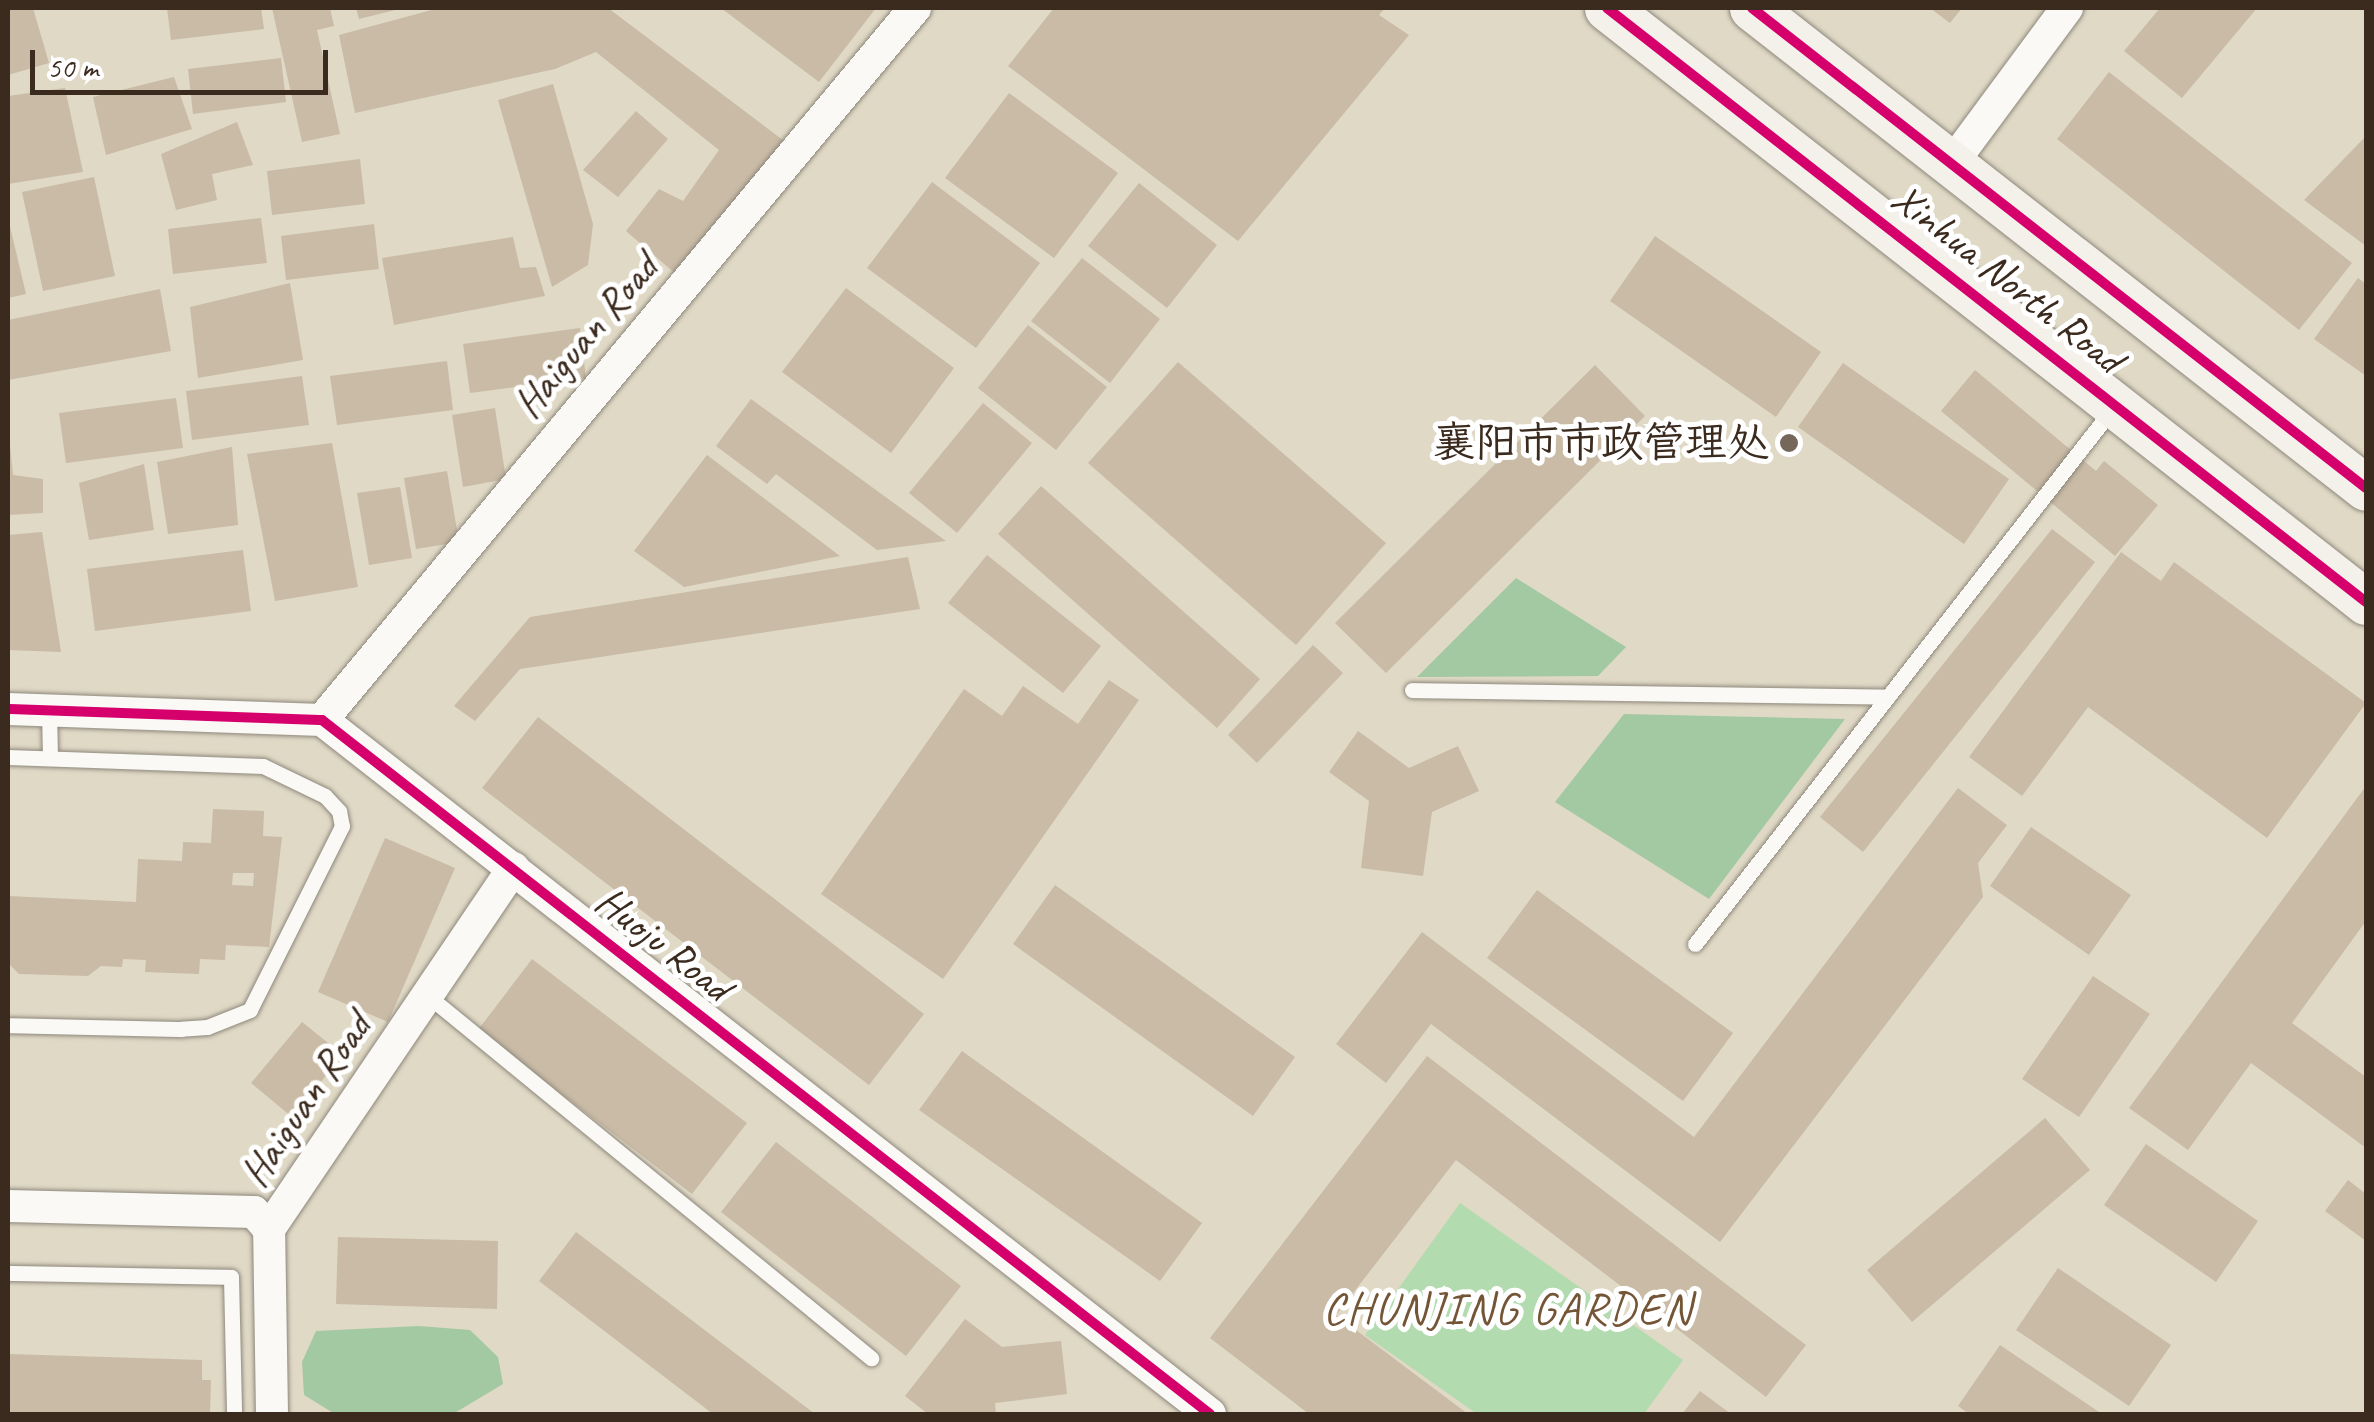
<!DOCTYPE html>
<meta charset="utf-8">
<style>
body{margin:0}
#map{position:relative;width:2374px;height:1422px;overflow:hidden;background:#e0d9c6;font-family:Caveat,"LXGW WenKai TC",sans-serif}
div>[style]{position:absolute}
.green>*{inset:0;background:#b2dbaf}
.forest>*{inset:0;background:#a3c9a2}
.building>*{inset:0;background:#c9bba6}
.roads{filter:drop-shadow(0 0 2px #8e887c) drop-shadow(0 0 2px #8e887c)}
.service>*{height:15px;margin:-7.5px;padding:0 7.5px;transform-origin:7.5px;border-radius:7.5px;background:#faf9f6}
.minor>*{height:32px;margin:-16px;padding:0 16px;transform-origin:16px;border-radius:16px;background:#faf9f6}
.secondary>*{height:45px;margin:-22.5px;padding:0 22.5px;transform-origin:22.5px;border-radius:22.5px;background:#f4f1eb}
.cycleway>*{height:10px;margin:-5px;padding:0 5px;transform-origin:5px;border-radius:5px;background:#d6006c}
.dots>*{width:28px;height:28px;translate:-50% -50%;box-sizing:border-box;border:5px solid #fff;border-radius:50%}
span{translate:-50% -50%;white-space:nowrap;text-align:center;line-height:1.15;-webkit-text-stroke:10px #fff;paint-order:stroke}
.street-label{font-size:42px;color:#3b2a1e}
.poi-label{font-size:42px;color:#3b2a1e}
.right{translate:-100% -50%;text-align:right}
.neighbourhood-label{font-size:45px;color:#745637;letter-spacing:2.5px}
.frame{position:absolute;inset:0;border:10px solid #3b2a1e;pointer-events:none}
.scale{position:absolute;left:30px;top:50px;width:298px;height:45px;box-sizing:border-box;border:5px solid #3b2a1e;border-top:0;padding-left:12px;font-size:30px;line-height:35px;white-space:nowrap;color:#3b2a1e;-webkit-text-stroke:8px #fff;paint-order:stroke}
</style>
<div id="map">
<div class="green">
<div style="clip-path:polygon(1460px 1203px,1683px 1360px,1644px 1414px,1477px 1414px,1365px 1335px)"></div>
</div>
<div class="forest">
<div style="clip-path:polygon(1516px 578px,1626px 647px,1598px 676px,1417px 677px)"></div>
<div style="clip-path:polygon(1624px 714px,1845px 719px,1709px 899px,1555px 802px)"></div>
<div style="clip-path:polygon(419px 1326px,470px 1330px,498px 1357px,503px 1384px,453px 1414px,335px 1414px,304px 1395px,302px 1362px,316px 1331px)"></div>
</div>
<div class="building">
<div style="clip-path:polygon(8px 8px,33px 8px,49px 63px,8px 75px)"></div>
<div style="clip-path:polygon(167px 8px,261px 8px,264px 29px,171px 40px)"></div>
<div style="clip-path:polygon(272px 8px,330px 8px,334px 26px,317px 30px,340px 134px,302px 142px)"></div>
<div style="clip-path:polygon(356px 8px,398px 8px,399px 9px,359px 19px)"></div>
<div style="clip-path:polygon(439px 8px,608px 8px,788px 144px,678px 276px,626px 231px,659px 189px,683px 201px,719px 150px,596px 52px,555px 69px,355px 113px,339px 35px)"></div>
<div style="clip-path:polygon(721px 8px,876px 8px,819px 82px)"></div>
<div style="clip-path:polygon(1054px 8px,1385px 8px,1379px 15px,1409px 35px,1238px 241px,1008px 66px)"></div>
<div style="clip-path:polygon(1930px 8px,1962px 8px,1950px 23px)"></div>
<div style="clip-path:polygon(2160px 8px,2257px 8px,2182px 98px,2124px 51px)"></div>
<div style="clip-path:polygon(281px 58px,286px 102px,193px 114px,188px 69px)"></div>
<div style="clip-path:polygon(2109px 72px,2352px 263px,2299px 330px,2057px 139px)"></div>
<div style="clip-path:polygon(174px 77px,192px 129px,106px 155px,93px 97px)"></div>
<div style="clip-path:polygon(553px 84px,593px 224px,588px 265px,552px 287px,498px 100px)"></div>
<div style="clip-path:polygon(65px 88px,83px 172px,8px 184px,8px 96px)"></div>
<div style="clip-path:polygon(1009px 93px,1118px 173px,1054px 258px,945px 178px)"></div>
<div style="clip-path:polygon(636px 111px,668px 139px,618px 197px,583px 170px)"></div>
<div style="clip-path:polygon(237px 122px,253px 165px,212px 174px,217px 200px,176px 210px,161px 154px)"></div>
<div style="clip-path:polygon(2366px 136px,2366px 246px,2304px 200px)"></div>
<div style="clip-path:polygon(360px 159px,365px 204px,272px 215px,267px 171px)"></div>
<div style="clip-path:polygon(94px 177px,115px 276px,43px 291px,22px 192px)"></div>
<div style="clip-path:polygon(932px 182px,1040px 263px,976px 348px,867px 268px)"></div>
<div style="clip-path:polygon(1139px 183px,1217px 245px,1167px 308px,1088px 246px)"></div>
<div style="clip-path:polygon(8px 218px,26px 294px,8px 298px)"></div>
<div style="clip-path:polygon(261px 218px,267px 263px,173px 274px,168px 229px)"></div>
<div style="clip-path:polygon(374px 224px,379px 269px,286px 280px,281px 236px)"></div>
<div style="clip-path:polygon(1655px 236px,1821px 352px,1776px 417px,1610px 301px)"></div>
<div style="clip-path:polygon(513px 237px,520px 268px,536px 267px,545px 296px,394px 325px,382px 258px)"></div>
<div style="clip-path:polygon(1082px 258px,1160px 319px,1110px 383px,1031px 321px)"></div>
<div style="clip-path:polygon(2358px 278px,2366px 284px,2366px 376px,2314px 339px)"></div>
<div style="clip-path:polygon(290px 283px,303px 360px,198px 378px,190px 307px)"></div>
<div style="clip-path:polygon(846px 288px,954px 368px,891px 453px,782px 372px)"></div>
<div style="clip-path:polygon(160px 289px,171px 351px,8px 380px,8px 320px)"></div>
<div style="clip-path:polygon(1028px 325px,1107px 387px,1056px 450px,978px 388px)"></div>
<div style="clip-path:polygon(580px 328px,586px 378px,470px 393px,463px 344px)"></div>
<div style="clip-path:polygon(447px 361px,453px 410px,337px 425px,330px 376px)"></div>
<div style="clip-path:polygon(1178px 362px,1386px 543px,1296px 645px,1088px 463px)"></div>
<div style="clip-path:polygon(1843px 363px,2009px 479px,1964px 544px,1798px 427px)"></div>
<div style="clip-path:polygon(1595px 365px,1645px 416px,1386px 673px,1335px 623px)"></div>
<div style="clip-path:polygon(1975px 370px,2096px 471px,2104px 461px,2158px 505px,2115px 556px,1941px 411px)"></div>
<div style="clip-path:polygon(302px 376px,309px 425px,192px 440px,186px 391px)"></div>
<div style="clip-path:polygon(176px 398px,183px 448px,66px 463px,59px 413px)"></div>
<div style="clip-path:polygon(751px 399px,946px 541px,877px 550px,776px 474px,767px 484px,716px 446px)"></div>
<div style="clip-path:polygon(983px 403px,1032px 443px,957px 533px,909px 493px)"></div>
<div style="clip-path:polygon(495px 408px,506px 479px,463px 487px,452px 415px)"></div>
<div style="clip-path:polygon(332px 443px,358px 587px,275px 601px,247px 454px)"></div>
<div style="clip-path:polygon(10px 445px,13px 475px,43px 479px,43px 513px,8px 515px)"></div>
<div style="clip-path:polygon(232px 447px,238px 525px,168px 534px,157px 462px)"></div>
<div style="clip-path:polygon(707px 455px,840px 556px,684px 587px,634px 551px)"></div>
<div style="clip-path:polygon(144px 464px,154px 530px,89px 540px,79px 483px)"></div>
<div style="clip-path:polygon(447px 471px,459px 542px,416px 549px,404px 478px)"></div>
<div style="clip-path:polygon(1041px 486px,1260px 679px,1217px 728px,998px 534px)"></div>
<div style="clip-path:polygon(400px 487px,412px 558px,369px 565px,357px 493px)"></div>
<div style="clip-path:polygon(2052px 529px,2095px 562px,1863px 852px,1820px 817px)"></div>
<div style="clip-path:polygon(42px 532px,61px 652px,8px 650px,8px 535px)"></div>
<div style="clip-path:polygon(243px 550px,251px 611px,95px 631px,87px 569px)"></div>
<div style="clip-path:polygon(2121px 552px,2161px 581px,2174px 562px,2366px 703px,2267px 838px,2088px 707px,2022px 796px,1969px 757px)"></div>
<div style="clip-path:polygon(987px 555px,1101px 646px,1063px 693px,948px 603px)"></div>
<div style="clip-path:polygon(908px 557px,920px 609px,520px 669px,475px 721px,454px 706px,530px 617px)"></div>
<div style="clip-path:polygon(1313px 645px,1343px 673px,1257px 763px,1228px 735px)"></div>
<div style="clip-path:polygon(1109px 680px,1139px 700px,943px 979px,821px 894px,964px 689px,1002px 716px,1023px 686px,1078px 724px)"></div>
<div style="clip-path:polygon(538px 717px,924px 1014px,869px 1085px,482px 788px)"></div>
<div style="clip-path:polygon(1358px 731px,1409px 768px,1458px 746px,1479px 791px,1432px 812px,1423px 876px,1361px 868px,1369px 801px,1329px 772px)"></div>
<div style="clip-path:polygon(2366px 786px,2366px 921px,2292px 1023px,2366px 1077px,2366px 1148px,2251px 1063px,2188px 1150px,2129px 1108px)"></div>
<div style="clip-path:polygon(1958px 788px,2007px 825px,1978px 863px,1983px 897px,1720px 1242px,1431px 1024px,1386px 1083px,1336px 1044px,1422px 932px,1694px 1137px)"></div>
<div style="clip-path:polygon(evenodd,213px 809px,264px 811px,263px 836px,282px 837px,269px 947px,226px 945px,225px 960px,200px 959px,199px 974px,145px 972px,146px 960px,123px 959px,122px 967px,101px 966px,88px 976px,19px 974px,8px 963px,8px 896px,136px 902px,138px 859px,182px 861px,183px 842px,211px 843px,213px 809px,233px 873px,254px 873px,253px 886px,232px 885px,233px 873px)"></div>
<div style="clip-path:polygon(2031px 827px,2131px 895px,2089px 955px,1990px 886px)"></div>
<div style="clip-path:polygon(385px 838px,455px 868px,388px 1022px,318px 992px)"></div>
<div style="clip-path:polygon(1055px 885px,1295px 1057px,1253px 1116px,1013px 944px)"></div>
<div style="clip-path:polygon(1537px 890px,1733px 1033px,1683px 1101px,1487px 958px)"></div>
<div style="clip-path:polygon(532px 959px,747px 1123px,692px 1194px,478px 1030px)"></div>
<div style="clip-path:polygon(2093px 976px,2150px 1014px,2079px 1117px,2022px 1079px)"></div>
<div style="clip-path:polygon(302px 1022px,343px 1055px,292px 1117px,251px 1083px)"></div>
<div style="clip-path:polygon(962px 1051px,1202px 1223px,1160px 1281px,919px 1110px)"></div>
<div style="clip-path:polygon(1427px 1056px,1806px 1345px,1766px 1397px,1456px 1160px,1336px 1315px,1468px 1414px,1309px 1414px,1210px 1338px)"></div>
<div style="clip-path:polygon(2045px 1118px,2090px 1170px,1912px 1322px,1867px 1270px)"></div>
<div style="clip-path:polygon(776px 1142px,961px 1286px,906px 1356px,721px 1212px)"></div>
<div style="clip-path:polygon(2146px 1144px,2258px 1221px,2216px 1282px,2104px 1205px)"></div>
<div style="clip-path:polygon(2348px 1180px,2366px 1194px,2366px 1241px,2325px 1211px)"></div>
<div style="clip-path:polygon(576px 1232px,815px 1414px,713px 1414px,539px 1281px)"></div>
<div style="clip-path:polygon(338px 1237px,498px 1241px,497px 1309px,336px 1304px)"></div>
<div style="clip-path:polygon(2058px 1268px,2171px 1345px,2129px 1406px,2016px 1330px)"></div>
<div style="clip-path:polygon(965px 1319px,1002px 1347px,1061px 1341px,1067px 1394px,995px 1403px,996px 1414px,928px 1414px,905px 1396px)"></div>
<div style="clip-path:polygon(2000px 1345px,2102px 1414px,1969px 1414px,1958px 1406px)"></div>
<div style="clip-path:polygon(8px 1354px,202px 1360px,202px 1380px,211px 1380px,210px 1414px,8px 1414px)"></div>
<div style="clip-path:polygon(1700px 1391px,1731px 1414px,1682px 1414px)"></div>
</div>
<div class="roads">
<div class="service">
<div style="left:1412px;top:690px;width:476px;rotate:0.8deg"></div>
<div style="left:49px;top:710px;width:47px;rotate:88.8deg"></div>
<div style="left:8px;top:757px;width:255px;rotate:2deg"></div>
<div style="left:263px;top:766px;width:69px;rotate:25.8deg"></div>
<div style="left:325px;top:796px;width:21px;rotate:47deg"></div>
<div style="left:339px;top:811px;width:15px;rotate:79deg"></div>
<div style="left:342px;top:826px;width:206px;rotate:116.6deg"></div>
<div style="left:250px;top:1010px;width:46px;rotate:158.4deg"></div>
<div style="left:207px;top:1027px;width:26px;rotate:176deg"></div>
<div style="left:181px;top:1029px;width:173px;rotate:-178.7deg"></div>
<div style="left:1695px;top:944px;width:680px;rotate:-52.05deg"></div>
<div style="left:427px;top:995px;width:574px;rotate:39.27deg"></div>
<div style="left:8px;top:1273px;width:223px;rotate:1deg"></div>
<div style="left:231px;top:1277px;width:137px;rotate:88.7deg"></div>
</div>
<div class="minor">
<div style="left:1953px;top:162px;width:192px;rotate:-53.5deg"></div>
<div style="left:8px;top:709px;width:314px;rotate:2deg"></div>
<div style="left:322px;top:720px;width:1127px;rotate:38.01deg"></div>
<div style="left:322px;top:720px;width:927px;rotate:-50.21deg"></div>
<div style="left:8px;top:1206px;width:246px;rotate:1.4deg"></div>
<div style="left:254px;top:1212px;width:23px;rotate:49deg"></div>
<div style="left:272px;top:1414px;width:185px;rotate:-90.9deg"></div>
<div style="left:269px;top:1229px;width:436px;rotate:-55.9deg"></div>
</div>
<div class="secondary">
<div style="left:1607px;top:8px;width:964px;rotate:38.05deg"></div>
<div style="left:1752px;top:8px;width:779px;rotate:38.02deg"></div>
</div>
</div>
<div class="cycleway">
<div style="left:1607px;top:8px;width:964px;rotate:38.05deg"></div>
<div style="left:1752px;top:8px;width:779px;rotate:38.02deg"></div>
<div style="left:8px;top:709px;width:314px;rotate:2deg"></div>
<div style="left:322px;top:720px;width:1127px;rotate:38.01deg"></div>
</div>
<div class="dots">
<div style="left:1789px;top:443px;background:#756759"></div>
</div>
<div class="street-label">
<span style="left:2007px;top:279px;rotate:38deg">Xinhua North Road</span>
<span style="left:586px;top:336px;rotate:-50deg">Haiguan Road</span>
<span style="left:663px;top:944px;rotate:38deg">Huoju Road</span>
<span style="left:306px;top:1100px;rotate:-56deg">Haiguan Road</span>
</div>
<div class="poi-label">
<span class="right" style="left:1769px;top:443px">襄阳市市政管理处</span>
</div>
<div class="neighbourhood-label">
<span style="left:1508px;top:1309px">CHUNJING GARDEN</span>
</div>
<div class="frame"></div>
<div class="scale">50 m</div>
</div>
